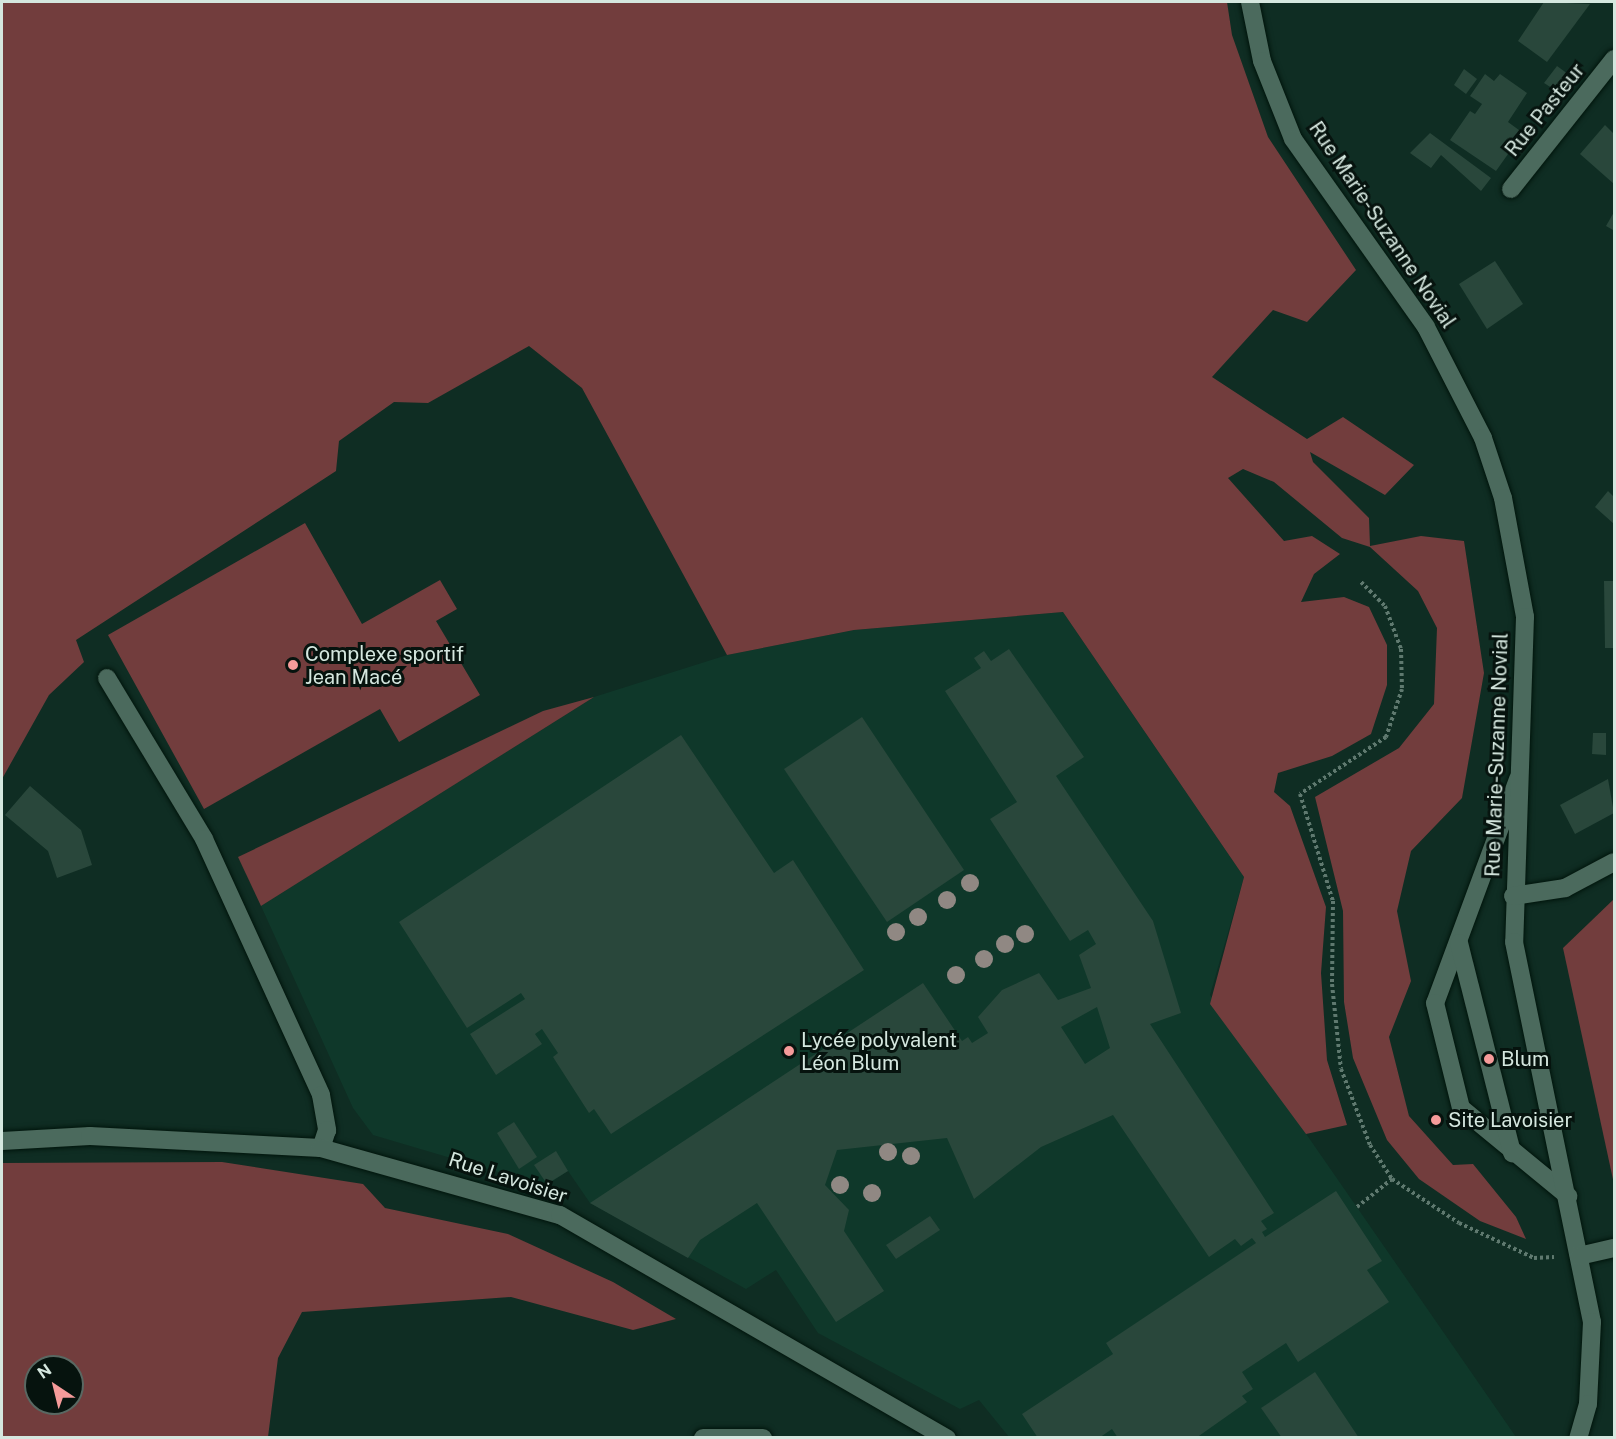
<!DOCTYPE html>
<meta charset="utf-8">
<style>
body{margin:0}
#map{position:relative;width:1616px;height:1439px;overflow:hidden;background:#0f2d23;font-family:"Public Sans",sans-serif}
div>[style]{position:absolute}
.built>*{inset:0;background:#0f382a}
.green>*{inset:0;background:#723d3d}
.building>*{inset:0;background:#29473b}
.path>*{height:4px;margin-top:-2px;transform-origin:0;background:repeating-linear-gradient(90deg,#5f796f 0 3px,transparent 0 6px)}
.roads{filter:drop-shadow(0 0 2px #00150c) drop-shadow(0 0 2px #00150c)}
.lane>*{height:18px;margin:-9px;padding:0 9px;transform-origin:9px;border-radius:9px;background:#4b6a5d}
.street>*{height:18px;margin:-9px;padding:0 9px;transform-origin:9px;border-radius:9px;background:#4b6a5d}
.trees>*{width:18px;height:18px;margin:-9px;border-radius:50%;background:#908883}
.dots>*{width:16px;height:16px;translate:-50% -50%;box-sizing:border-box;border:3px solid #06130e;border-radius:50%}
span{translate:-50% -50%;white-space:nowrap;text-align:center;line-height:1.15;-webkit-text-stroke:6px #06130e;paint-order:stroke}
.street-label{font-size:20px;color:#d5e7df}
.poi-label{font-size:20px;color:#d5e7df}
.left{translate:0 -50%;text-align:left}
.frame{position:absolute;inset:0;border:3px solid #d5e7df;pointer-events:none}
.north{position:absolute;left:24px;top:1355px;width:60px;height:60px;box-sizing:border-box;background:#06130e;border:2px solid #596862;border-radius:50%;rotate:325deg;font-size:16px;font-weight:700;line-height:24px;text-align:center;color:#d5e7df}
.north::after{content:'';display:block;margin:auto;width:21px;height:27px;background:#f59b9a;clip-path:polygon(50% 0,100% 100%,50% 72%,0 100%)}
</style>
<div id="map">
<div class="built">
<div style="clip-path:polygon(1063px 612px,1244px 877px,1210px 995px,1516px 1437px,1009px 1437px,979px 1400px,960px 1409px,818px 1333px,776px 1270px,746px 1289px,590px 1203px,568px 1171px,545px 1186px,373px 1135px,353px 1108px,261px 906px,594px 697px,727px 655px,854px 630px)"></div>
</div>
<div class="green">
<div style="clip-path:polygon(2px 2px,1227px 2px,1232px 35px,1268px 137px,1356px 270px,1307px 322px,1273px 310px,1212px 377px,1307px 439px,1343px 417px,1414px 465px,1385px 495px,1310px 452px,1313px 462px,1369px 518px,1370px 546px,1421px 536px,1464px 541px,1484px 673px,1462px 798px,1411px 851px,1397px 911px,1411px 981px,1389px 1037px,1409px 1116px,1453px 1165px,1473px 1164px,1516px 1217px,1526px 1239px,1480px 1221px,1419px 1179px,1387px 1140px,1353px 1058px,1344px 1002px,1343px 911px,1315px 797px,1399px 748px,1434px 704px,1437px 628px,1418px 591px,1370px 547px,1342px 538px,1274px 482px,1243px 469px,1228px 478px,1284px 541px,1312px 536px,1340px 554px,1314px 574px,1301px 602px,1344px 597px,1369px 607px,1387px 645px,1387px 685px,1371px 734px,1332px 756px,1278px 773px,1274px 792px,1290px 806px,1326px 907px,1321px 973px,1327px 1060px,1347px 1125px,1306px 1134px,1210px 1004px,1244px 877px,1063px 612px,854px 630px,727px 655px,582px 388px,529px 346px,428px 403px,394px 402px,339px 441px,336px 471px,76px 640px,84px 662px,49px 695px,2px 779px)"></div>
<div style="clip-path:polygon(305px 523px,362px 624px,440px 580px,457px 609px,436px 621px,480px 695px,399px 742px,380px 709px,204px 809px,108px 635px)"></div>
<div style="clip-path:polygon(594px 697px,261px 906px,238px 857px,543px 711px)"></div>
<div style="clip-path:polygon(1614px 899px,1614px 1184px,1563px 948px)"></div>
<div style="clip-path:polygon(evenodd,222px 1162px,363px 1184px,385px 1208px,508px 1234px,613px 1282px,676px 1319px,633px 1330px,511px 1297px,302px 1312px,278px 1358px,268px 1437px,2px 1437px,2px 1163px,222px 1162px,36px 1367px,72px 1367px,72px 1403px,36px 1403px,36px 1367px)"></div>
</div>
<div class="building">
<div style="clip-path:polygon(1544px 2px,1590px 4px,1547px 62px,1518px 41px)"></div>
<div style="clip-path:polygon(1557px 66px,1568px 74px,1555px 90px,1544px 83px)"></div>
<div style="clip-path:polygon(1464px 69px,1477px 79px,1466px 94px,1454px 85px)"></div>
<div style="clip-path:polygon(1485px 74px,1494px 81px,1500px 74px,1527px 93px,1508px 122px,1523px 133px,1496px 171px,1450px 140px,1470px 111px,1475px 114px,1482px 104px,1470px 96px)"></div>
<div style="clip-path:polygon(1605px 125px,1614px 134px,1614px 184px,1580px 154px)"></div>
<div style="clip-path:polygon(1430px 133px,1491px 178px,1481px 191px,1441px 155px,1431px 168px,1410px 153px)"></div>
<div style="clip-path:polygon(1614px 212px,1614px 227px,1613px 230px,1606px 226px)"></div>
<div style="clip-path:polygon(1495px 261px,1523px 304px,1487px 329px,1459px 284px)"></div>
<div style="clip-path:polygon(1608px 491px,1614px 497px,1614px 524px,1595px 507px)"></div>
<div style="clip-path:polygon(1604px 581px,1614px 581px,1614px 648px,1605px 648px)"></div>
<div style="clip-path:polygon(evenodd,1009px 649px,1084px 757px,1056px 776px,1153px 921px,1181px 1013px,1150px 1024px,1274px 1213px,1261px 1221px,1267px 1229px,1262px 1232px,1265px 1237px,1336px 1191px,1382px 1261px,1367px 1270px,1389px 1302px,1298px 1362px,1286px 1343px,1242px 1372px,1253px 1389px,1242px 1396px,1247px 1402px,1196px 1438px,1118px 1438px,1112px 1429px,1099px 1438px,1038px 1438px,1022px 1414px,1113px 1354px,1106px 1343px,1256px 1243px,1252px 1238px,1241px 1246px,1235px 1239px,1209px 1257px,1113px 1115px,1041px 1147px,974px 1199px,947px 1138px,837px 1150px,825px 1185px,849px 1210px,844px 1231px,884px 1291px,836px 1322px,757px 1203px,700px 1240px,688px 1258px,590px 1203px,923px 983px,962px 1041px,968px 1037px,972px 1043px,988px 1033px,978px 1017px,1002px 990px,1039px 973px,1058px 1000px,1091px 988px,1079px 955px,1096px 944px,1088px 930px,1070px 941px,990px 819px,1017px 802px,945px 691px,981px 668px,974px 658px,984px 651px,991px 661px,1009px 649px,1097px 1007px,1110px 1048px,1085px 1064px,1061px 1027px,1097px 1007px)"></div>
<div style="clip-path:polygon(862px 717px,964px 870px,887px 922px,784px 769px)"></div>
<div style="clip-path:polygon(1593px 733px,1606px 733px,1606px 755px,1592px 754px)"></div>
<div style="clip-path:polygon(681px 735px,774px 873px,793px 860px,864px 970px,611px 1134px,594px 1109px,589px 1113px,553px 1057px,558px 1053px,542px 1029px,535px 1034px,542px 1044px,496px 1075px,470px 1034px,525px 999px,521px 993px,467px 1028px,399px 922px)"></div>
<div style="clip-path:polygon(1608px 779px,1614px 813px,1575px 834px,1560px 805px)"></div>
<div style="clip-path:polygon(30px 786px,81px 830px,92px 865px,57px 878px,48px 851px,5px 815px)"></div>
<div style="clip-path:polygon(514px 1122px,537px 1157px,519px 1169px,497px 1133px)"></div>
<div style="clip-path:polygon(556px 1151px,568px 1171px,547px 1184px,534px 1165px)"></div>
<div style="clip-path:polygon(930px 1216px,940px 1230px,896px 1259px,886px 1245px)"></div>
<div style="clip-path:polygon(1315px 1372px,1359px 1438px,1282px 1438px,1261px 1408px)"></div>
</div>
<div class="path">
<div style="left:1361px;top:582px;width:34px;rotate:45deg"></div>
<div style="left:1385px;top:606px;width:46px;rotate:69.6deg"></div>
<div style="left:1401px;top:649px;width:40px;rotate:88.6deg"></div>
<div style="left:1402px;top:689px;width:51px;rotate:108.4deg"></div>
<div style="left:1386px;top:737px;width:103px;rotate:146.5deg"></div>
<div style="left:1300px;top:794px;width:112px;rotate:72.9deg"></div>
<div style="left:1333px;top:901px;width:83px;rotate:90.7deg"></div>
<div style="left:1332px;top:984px;width:85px;rotate:84deg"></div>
<div style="left:1341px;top:1069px;width:81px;rotate:69.1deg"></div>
<div style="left:1370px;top:1145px;width:40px;rotate:57.1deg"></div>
<div style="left:1392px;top:1179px;width:80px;rotate:33.3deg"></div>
<div style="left:1459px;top:1223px;width:83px;rotate:25deg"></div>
<div style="left:1534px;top:1258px;width:20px;rotate:-3deg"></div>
<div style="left:1357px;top:1207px;width:45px;rotate:-38.7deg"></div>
</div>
<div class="roads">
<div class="lane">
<div style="left:107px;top:678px;width:188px;rotate:58.9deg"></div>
<div style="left:204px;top:839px;width:281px;rotate:65.4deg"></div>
<div style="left:321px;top:1095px;width:36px;rotate:80deg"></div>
<div style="left:327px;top:1130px;width:19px;rotate:108deg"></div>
<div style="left:1518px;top:779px;width:239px;rotate:110.3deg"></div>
<div style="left:1435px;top:1003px;width:108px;rotate:76.1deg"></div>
<div style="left:1461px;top:1108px;width:139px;rotate:39.4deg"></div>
<div style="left:1459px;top:943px;width:217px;rotate:75.8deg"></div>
</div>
<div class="street">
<div style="left:1250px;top:2px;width:60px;rotate:78.5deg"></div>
<div style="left:1262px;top:61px;width:84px;rotate:68.3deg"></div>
<div style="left:1293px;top:139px;width:230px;rotate:54.7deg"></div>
<div style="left:1426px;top:327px;width:125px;rotate:62.8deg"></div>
<div style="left:1483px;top:438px;width:63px;rotate:71.6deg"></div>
<div style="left:1503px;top:498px;width:121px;rotate:79.5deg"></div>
<div style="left:1525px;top:617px;width:325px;rotate:91.9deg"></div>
<div style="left:1514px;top:942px;width:388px;rotate:78.4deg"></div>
<div style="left:1592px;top:1322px;width:82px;rotate:92.8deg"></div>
<div style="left:1588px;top:1404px;width:35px;rotate:106deg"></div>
<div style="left:1511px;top:189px;width:166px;rotate:-51.6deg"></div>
<div style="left:1513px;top:896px;width:53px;rotate:-8.7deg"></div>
<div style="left:1565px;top:888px;width:55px;rotate:-28deg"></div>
<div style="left:2px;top:1141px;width:88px;rotate:-3.3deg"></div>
<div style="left:90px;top:1136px;width:231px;rotate:3deg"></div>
<div style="left:321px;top:1148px;width:248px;rotate:15.7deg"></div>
<div style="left:560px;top:1215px;width:447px;rotate:30deg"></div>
<div style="left:1579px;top:1256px;width:36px;rotate:-13deg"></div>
<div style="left:703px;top:1438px;width:60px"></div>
</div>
</div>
<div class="trees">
<div style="left:970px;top:883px"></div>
<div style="left:947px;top:900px"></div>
<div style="left:918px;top:917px"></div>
<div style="left:896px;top:932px"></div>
<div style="left:1025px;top:934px"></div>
<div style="left:1005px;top:944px"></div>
<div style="left:984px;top:959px"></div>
<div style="left:956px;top:975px"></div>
<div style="left:888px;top:1152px"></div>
<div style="left:911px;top:1156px"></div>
<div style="left:840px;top:1185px"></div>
<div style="left:872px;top:1193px"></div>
</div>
<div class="dots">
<div style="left:293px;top:665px;background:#f59b9a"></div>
<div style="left:789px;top:1051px;background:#f59b9a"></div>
<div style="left:1489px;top:1059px;background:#f59b9a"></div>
<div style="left:1436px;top:1120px;background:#f59b9a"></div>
</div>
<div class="street-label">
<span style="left:1545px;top:110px;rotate:-51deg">Rue Pasteur</span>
<span style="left:1382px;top:225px;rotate:56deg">Rue Marie-Suzanne Novial</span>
<span style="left:1497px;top:755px;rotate:-88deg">Rue Marie-Suzanne Novial</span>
<span style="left:508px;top:1178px;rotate:18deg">Rue Lavoisier</span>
</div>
<div class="poi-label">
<span class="left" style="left:305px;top:666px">Complexe sportif<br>Jean Macé</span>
<span class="left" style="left:801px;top:1052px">Lycée polyvalent<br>Léon Blum</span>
<span class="left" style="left:1501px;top:1059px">Blum</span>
<span class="left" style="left:1448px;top:1120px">Site Lavoisier</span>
</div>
<div class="frame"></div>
<div class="north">N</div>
</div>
